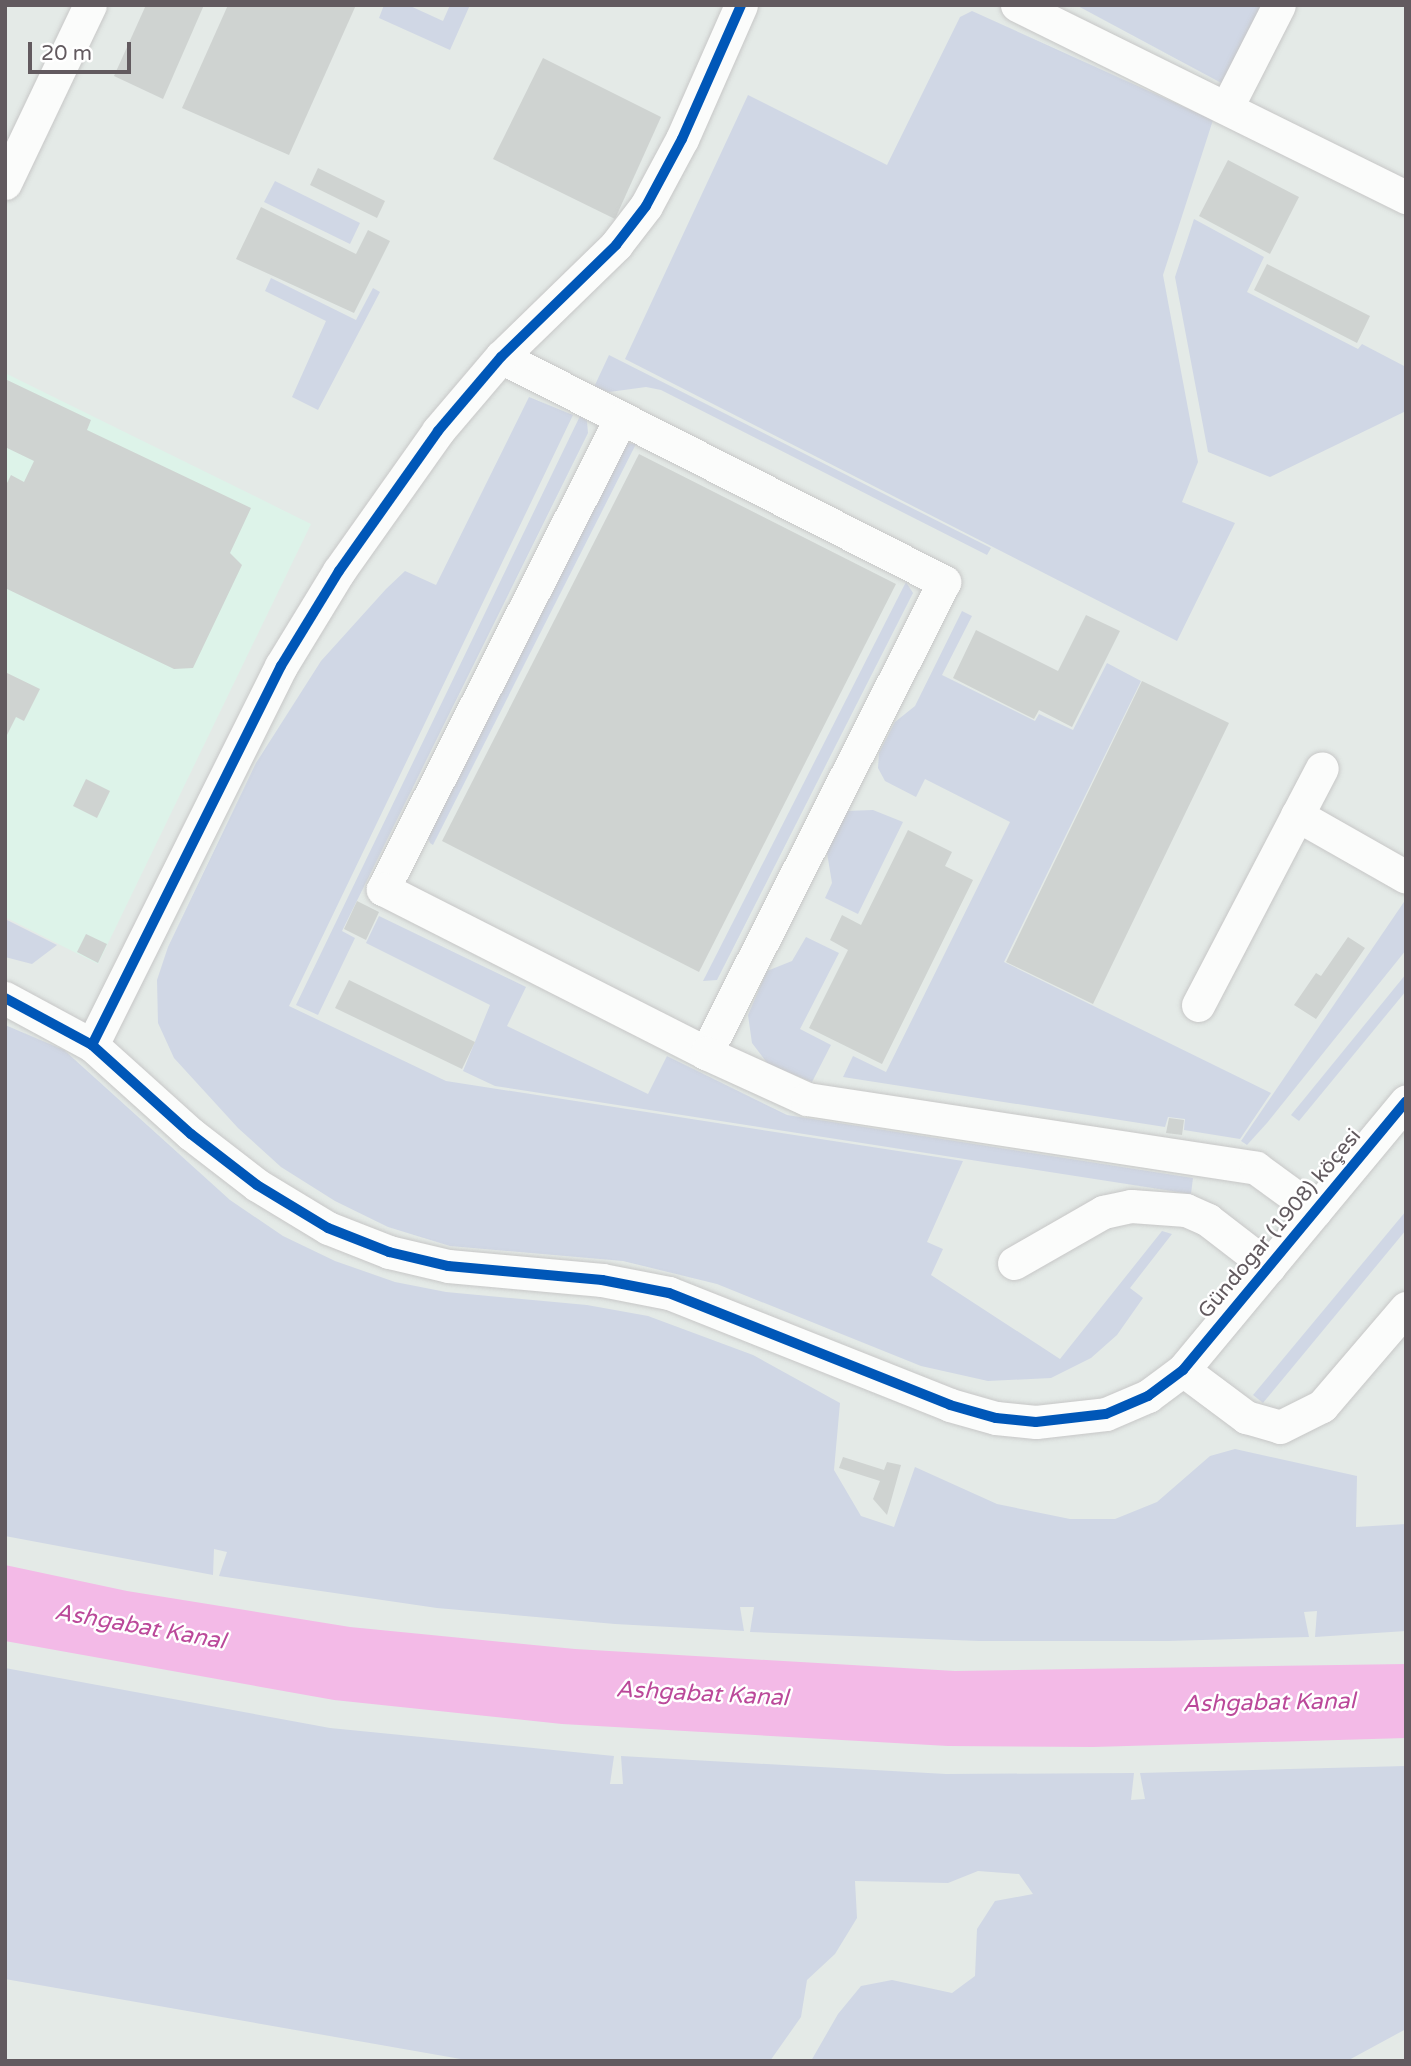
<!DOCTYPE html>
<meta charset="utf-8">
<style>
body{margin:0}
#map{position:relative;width:1411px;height:2066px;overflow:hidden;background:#e4eae7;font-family:"Varela Round",sans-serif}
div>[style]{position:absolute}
.commercial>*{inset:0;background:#ddf3e9}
.green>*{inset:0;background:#d0d7e5}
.water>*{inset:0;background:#f3bae7}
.building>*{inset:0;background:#cfd3d1}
.roads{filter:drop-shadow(0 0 2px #c7c7c7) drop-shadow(0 0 2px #c7c7c7)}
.minor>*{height:33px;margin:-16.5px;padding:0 16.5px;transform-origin:16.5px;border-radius:16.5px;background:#fbfcfb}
.cycleway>*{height:10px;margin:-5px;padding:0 5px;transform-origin:5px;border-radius:5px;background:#0057b8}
span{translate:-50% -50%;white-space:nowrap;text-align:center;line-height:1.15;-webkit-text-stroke:5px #fff;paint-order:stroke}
.street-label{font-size:21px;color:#625a5f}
.water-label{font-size:23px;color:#bb499a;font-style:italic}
.frame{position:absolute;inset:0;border:7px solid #625a5f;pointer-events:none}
.scale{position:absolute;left:28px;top:42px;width:103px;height:32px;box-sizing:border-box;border:4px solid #625a5f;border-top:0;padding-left:9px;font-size:21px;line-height:24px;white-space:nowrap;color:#625a5f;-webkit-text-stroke:5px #fff;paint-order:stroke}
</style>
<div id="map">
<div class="commercial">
<div style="clip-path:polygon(5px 373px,311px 524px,98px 964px,5px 917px)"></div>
</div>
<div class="green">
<div style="clip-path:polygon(384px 5px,408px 5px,443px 21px,450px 5px,470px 5px,450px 50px,379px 18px)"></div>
<div style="clip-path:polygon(1076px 5px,1266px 5px,1225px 85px)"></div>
<div style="clip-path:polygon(972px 11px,1213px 120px,1163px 275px,1198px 462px,1182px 502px,1235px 523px,1177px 641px,625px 359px,748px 95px,887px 165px,960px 17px)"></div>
<div style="clip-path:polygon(275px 181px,360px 223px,350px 244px,264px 202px)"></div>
<div style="clip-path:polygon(1194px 219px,1264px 257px,1247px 292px,1358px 349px,1362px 344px,1406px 367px,1406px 411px,1270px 477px,1208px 452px,1175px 277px)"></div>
<div style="clip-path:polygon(271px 278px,356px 320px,373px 288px,380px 292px,318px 410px,292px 397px,326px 321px,265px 291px)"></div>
<div style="clip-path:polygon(609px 355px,991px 548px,987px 555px,661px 390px,646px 387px,609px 392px,594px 387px)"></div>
<div style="clip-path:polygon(529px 397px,573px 415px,289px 1006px,446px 1081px,963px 1161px,927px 1242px,943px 1249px,931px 1275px,1060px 1359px,1162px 1231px,1172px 1234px,1130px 1288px,1143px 1298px,1117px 1335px,1091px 1358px,1051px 1378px,988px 1381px,921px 1366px,717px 1284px,623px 1261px,450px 1246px,388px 1227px,335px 1201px,281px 1167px,238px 1128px,174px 1058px,158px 1023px,157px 980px,168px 947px,256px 763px,321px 661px,386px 589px,405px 571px,436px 585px)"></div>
<div style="clip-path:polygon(580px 416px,587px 421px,588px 433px,342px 931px,355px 938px,318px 1015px,296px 1005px)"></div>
<div style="clip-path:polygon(627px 443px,636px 444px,433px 845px,430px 843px,426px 833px)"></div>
<div style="clip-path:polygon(906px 582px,913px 593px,717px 980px,703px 981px)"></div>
<div style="clip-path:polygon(962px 611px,972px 616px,942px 675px,1035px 721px,1039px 714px,1073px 730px,1107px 663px,1141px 681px,1004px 962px,1271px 1093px,1240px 1139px,1184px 1130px,1185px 1119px,1168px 1117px,1165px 1127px,843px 1077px,853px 1056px,886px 1072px,1010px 822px,925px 779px,916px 797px,885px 781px,878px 768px,879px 753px,895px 722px,915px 706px)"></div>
<div style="clip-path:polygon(873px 810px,903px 822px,858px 914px,825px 898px,832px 883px,827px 853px,846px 811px)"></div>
<div style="clip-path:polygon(1406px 899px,1406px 950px,1267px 1123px,1247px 1145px,1241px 1141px)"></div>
<div style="clip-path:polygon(379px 916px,526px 987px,507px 1026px,648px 1094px,667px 1056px,787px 1115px,1193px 1178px,1191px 1194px,495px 1086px,463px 1071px,490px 1005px,366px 943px)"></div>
<div style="clip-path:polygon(5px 919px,57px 945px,32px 964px,5px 957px)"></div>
<div style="clip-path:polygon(806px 937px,839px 953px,800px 1029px,831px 1045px,812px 1082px,768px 1064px,752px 1043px,748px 1015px,767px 971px,792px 961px)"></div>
<div style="clip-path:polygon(1406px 974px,1406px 991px,1299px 1121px,1291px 1115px)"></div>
<div style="clip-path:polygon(5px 1025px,64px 1050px,230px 1200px,283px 1236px,335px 1261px,395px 1282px,446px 1292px,587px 1305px,648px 1316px,753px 1355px,840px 1403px,834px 1470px,861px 1516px,894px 1527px,915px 1467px,997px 1504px,1070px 1519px,1115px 1519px,1157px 1502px,1210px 1456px,1235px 1449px,1357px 1476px,1356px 1527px,1406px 1524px,1406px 1631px,1315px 1637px,1317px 1611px,1304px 1612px,1309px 1637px,1168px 1641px,979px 1641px,750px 1632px,754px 1607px,740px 1607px,744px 1631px,615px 1624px,437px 1608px,219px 1576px,227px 1552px,214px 1549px,213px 1575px,5px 1536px)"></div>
<div style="clip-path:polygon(1406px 1211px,1406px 1230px,1263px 1403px,1253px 1395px)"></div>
<div style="clip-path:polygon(5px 1668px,330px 1728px,614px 1756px,610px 1784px,623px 1784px,621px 1756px,946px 1774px,1134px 1773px,1131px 1800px,1145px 1799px,1140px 1773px,1406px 1766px,1406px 2029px,1347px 2061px,811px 2061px,838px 2014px,861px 1986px,892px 1980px,952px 1993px,975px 1976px,977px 1929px,995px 1901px,1033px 1894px,1019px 1874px,978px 1871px,948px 1883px,855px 1881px,857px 1918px,835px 1954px,807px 1980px,801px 2017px,770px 2061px,472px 2061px,5px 1979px)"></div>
</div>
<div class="water">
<div style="clip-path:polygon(5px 1565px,127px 1591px,350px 1627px,575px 1649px,955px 1671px,1406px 1664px,1406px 1738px,1093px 1747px,948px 1746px,562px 1724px,334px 1700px,5px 1641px)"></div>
</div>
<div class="building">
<div style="clip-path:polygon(146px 5px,204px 5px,163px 99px,114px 76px)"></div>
<div style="clip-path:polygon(228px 5px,356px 5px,289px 155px,182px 108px)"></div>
<div style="clip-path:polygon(543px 58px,661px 117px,615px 219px,493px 159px)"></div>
<div style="clip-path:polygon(1228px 160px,1299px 197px,1270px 254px,1199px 216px)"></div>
<div style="clip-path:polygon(318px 168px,385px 201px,377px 218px,310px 185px)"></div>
<div style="clip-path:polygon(261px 207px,356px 254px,368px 230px,390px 241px,354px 313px,236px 259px)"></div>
<div style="clip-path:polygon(1267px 264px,1370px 316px,1357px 343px,1254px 290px)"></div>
<div style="clip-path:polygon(5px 379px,91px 420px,87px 430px,251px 508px,230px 553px,242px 565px,193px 668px,174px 669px,5px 588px,5px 487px,11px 475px,24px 482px,34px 461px,5px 447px)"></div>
<div style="clip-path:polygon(639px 454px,896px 584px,699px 972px,442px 841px)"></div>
<div style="clip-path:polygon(1086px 615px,1120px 631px,1072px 727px,1039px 710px,1034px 719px,953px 678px,976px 630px,1058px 671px)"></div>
<div style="clip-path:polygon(5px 672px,40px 689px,24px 721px,16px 717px,5px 739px)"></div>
<div style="clip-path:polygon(1142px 681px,1229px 723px,1093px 1004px,1006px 962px)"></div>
<div style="clip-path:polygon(86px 779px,110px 791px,97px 818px,73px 806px)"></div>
<div style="clip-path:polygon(908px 830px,952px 852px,945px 866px,973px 880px,882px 1064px,809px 1028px,848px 950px,830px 940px,842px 915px,861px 925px)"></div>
<div style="clip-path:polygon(357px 901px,379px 912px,366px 940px,344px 929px)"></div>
<div style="clip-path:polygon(86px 934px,107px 944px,98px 963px,77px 952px)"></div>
<div style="clip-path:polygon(1348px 937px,1365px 948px,1316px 1019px,1294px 1005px,1316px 973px,1321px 976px)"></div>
<div style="clip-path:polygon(349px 980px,475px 1042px,462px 1069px,335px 1008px)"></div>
<div style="clip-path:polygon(1169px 1118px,1184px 1120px,1182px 1135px,1166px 1133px)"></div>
<div style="clip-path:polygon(843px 1457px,884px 1470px,887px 1462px,901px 1465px,887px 1515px,873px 1499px,880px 1481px,839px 1468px)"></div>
</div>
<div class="roads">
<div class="minor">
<div style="left:1017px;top:5px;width:434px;rotate:26.3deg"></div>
<div style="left:1227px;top:107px;width:114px;rotate:-63deg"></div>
<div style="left:5px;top:183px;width:197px;rotate:-64.5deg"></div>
<div style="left:501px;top:357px;width:497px;rotate:26.9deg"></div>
<div style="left:944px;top:582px;width:528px;rotate:116.81deg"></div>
<div style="left:621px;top:418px;width:528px;rotate:116.81deg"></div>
<div style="left:383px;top:889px;width:362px;rotate:26.9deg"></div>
<div style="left:706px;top:1053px;width:111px;rotate:24.5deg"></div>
<div style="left:807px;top:1099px;width:454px;rotate:8.7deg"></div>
<div style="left:1256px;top:1168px;width:73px;rotate:36.1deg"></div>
<div style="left:1297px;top:815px;width:125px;rotate:29.6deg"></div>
<div style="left:5px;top:998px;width:99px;rotate:28.4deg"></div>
<div style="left:92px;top:1045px;width:133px;rotate:42deg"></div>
<div style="left:191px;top:1134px;width:83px;rotate:37.7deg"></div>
<div style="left:257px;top:1185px;width:83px;rotate:31.2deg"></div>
<div style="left:328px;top:1228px;width:66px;rotate:21.5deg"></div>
<div style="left:389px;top:1252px;width:61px;rotate:13.3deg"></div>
<div style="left:448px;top:1266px;width:155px;rotate:5.2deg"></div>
<div style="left:602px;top:1280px;width:68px;rotate:11deg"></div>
<div style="left:669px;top:1293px;width:302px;rotate:21.7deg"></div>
<div style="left:950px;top:1405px;width:48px;rotate:15.8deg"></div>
<div style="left:996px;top:1418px;width:40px;rotate:5.7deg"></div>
<div style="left:1036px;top:1422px;width:70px;rotate:-6.5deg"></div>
<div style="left:1106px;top:1414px;width:46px;rotate:-23.2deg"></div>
<div style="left:1148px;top:1396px;width:44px;rotate:-36.6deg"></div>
<div style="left:1183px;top:1370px;width:349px;rotate:-50.3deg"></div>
<div style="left:1198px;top:1005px;width:267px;rotate:-62.4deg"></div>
<div style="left:92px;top:1045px;width:424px;rotate:-63.5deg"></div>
<div style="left:281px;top:666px;width:111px;rotate:-58.6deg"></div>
<div style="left:339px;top:571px;width:171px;rotate:-54.7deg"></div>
<div style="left:438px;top:431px;width:97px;rotate:-49.6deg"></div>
<div style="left:501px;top:357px;width:161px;rotate:-44.2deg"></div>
<div style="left:616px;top:245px;width:49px;rotate:-52.4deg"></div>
<div style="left:646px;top:206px;width:76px;rotate:-61.8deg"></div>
<div style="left:682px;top:139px;width:146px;rotate:-66.2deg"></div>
<div style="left:1014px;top:1263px;width:103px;rotate:-29.8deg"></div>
<div style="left:1103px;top:1212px;width:29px;rotate:-12deg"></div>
<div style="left:1131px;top:1206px;width:55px;rotate:4.2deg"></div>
<div style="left:1186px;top:1210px;width:24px;rotate:24deg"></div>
<div style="left:1208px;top:1220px;width:77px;rotate:37.6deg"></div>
<div style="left:1183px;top:1370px;width:79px;rotate:36.7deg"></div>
<div style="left:1246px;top:1417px;width:35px;rotate:16deg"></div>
<div style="left:1280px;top:1427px;width:47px;rotate:-26.6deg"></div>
<div style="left:1322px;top:1406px;width:129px;rotate:-49.4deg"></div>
</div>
</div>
<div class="cycleway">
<div style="left:5px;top:998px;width:99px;rotate:28.4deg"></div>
<div style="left:92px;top:1045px;width:133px;rotate:42deg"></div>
<div style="left:191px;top:1134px;width:83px;rotate:37.7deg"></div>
<div style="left:257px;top:1185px;width:83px;rotate:31.2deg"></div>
<div style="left:328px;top:1228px;width:66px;rotate:21.5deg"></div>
<div style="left:389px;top:1252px;width:61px;rotate:13.3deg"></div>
<div style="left:448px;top:1266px;width:155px;rotate:5.2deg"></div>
<div style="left:602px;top:1280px;width:68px;rotate:11deg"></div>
<div style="left:669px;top:1293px;width:302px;rotate:21.7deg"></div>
<div style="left:950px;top:1405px;width:48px;rotate:15.8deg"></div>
<div style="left:996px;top:1418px;width:40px;rotate:5.7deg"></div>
<div style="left:1036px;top:1422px;width:70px;rotate:-6.5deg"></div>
<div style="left:1106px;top:1414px;width:46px;rotate:-23.2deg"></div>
<div style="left:1148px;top:1396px;width:44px;rotate:-36.6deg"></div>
<div style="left:1183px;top:1370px;width:349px;rotate:-50.3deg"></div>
<div style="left:92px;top:1045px;width:424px;rotate:-63.5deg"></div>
<div style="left:281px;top:666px;width:111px;rotate:-58.6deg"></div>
<div style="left:339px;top:571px;width:171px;rotate:-54.7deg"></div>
<div style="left:438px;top:431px;width:97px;rotate:-49.6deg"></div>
<div style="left:501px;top:357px;width:161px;rotate:-44.2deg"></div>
<div style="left:616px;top:245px;width:49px;rotate:-52.4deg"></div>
<div style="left:646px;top:206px;width:76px;rotate:-61.8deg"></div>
<div style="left:682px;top:139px;width:146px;rotate:-66.2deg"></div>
</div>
<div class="street-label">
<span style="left:1280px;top:1224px;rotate:-50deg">Gündogar (1908) köçesi</span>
</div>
<div class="water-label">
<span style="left:140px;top:1627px;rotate:10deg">Ashgabat Kanal</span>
<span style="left:702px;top:1694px;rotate:3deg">Ashgabat Kanal</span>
<span style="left:1269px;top:1703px;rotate:-1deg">Ashgabat Kanal</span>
</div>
<div class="frame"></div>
<div class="scale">20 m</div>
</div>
